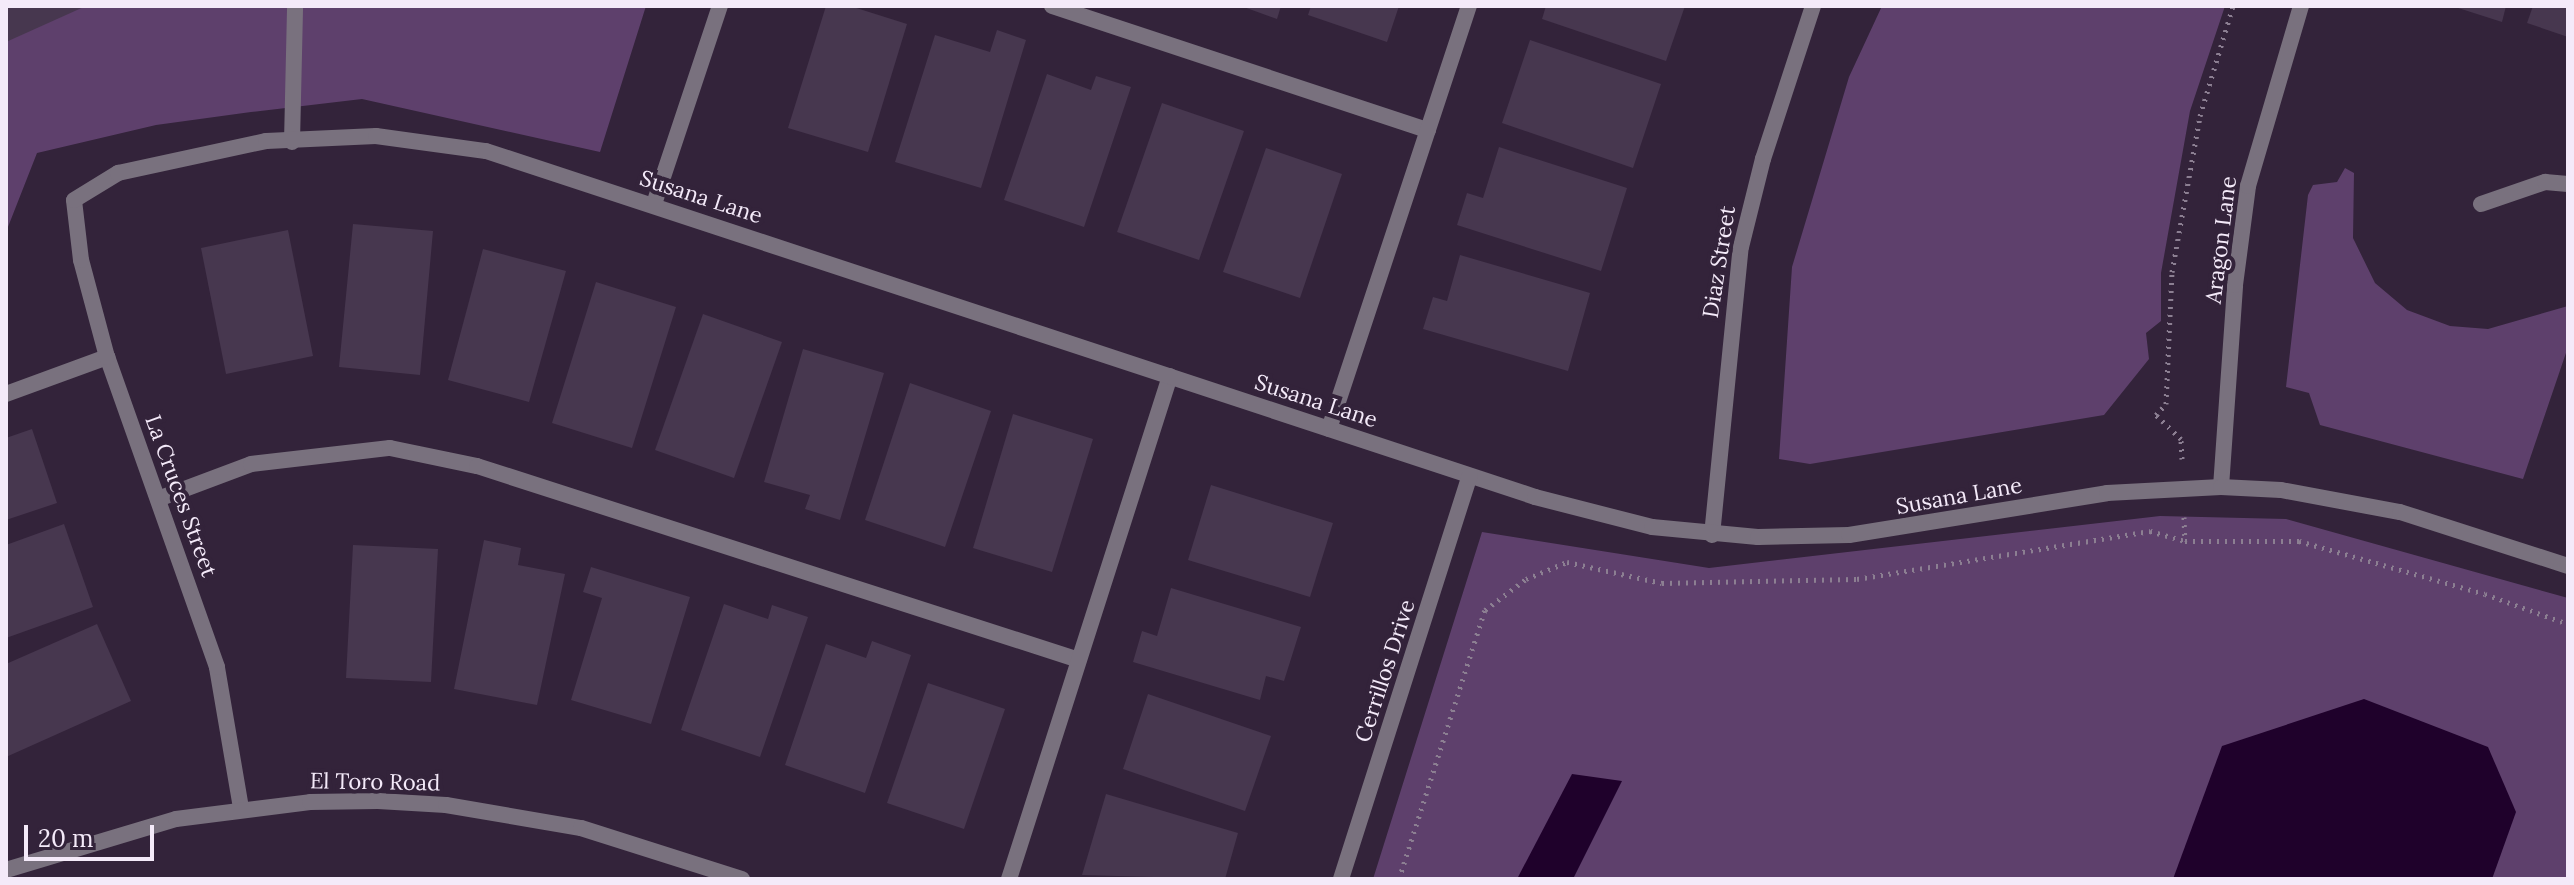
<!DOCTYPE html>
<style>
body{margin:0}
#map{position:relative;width:2574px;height:885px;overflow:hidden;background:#33233a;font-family:Lora,serif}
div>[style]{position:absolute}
.green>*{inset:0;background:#5e406c}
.water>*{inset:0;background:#1f012b}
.building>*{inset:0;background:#47374f}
.path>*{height:5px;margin-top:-2.5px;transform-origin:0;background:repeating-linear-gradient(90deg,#8c7f92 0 2px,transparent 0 8px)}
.lane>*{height:16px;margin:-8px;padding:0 8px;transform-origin:8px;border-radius:8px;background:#79717e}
.street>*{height:16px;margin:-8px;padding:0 8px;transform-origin:8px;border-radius:8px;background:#79717e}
span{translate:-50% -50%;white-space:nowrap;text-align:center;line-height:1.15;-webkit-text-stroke:8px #33233a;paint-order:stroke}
.street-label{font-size:22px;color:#f4eaf9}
.frame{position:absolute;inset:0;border:8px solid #f4eaf9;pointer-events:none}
.scale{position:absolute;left:24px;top:825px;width:130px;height:36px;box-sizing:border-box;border:4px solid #f4eaf9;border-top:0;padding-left:10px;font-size:24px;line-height:28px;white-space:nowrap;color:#f4eaf9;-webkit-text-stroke:6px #33233a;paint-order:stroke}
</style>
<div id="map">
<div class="green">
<div style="clip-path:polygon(6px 6px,646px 6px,600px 152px,362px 99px,251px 112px,156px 125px,37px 153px,6px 232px)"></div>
<div style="clip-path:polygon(1882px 6px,2225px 6px,2190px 111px,2161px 273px,2161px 321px,2146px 333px,2149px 359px,2104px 415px,1810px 464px,1779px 459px,1792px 267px,1849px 77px)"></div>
<div style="clip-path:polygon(2345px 168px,2354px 173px,2353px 238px,2375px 283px,2407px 310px,2450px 326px,2488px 329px,2568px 306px,2568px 347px,2523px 479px,2320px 425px,2309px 393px,2286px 387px,2308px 195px,2313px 185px,2337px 182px)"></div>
<div style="clip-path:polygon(2160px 516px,2286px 519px,2568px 598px,2568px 879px,1373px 879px,1482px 532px,1709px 568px)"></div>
</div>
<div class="water">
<div style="clip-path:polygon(2364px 699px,2488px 747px,2516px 812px,2492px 879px,2173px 879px,2222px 746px)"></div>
<div style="clip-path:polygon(1572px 774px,1622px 781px,1573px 879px,1517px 879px)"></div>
</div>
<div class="building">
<div style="clip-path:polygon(6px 6px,86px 6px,6px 42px)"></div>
<div style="clip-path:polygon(826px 6px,850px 6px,907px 24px,868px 152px,788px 128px)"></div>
<div style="clip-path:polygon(1241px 6px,1281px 6px,1277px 19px)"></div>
<div style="clip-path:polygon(1311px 6px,1399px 6px,1387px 42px,1308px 15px)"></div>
<div style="clip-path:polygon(1546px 6px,1685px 6px,1666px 61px,1542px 19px)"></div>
<div style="clip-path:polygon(2452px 6px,2506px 6px,2502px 22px)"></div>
<div style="clip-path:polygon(2533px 6px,2568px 6px,2568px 37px,2527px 23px)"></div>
<div style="clip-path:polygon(997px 30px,1026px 40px,981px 188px,895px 162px,935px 35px,990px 52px)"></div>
<div style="clip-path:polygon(1530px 40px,1661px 84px,1633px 168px,1502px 123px)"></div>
<div style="clip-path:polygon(1047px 74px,1091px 90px,1096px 76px,1131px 87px,1084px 227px,1004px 200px)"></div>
<div style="clip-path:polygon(1162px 103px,1244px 131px,1199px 260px,1117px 232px)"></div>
<div style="clip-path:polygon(1499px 147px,1627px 188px,1601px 271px,1457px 225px,1467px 193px,1483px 198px)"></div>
<div style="clip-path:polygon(1266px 148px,1342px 174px,1300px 298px,1223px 272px)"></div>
<div style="clip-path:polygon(353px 224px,433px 231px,420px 375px,339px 367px)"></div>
<div style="clip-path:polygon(288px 230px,313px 356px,226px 374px,201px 248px)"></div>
<div style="clip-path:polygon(483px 249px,566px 271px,529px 402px,448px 380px)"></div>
<div style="clip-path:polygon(1460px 255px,1590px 293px,1568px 371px,1423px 329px,1433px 297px,1447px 301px)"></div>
<div style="clip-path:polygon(596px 282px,676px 307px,632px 448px,552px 423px)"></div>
<div style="clip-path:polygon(703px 314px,782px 342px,734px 478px,655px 450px)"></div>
<div style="clip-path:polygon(803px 349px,884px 373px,840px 520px,805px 509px,810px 495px,764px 482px)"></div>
<div style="clip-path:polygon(910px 383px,991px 411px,945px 547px,865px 520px)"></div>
<div style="clip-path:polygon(1013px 414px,1093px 439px,1052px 572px,973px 548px)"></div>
<div style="clip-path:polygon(32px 429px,57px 503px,6px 520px,6px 438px)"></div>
<div style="clip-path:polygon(1211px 485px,1333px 523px,1310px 597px,1188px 560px)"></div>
<div style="clip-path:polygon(64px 524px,93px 607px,6px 638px,6px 545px)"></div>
<div style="clip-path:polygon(484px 540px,521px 548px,518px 565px,565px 574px,537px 705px,454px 689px)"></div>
<div style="clip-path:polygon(353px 545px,438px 549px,431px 682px,346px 678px)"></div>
<div style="clip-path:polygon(591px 567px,690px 597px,651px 724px,571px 700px,602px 598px,583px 592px)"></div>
<div style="clip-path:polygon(1171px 588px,1301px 627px,1284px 681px,1266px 676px,1260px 700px,1133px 662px,1142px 631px,1157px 636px)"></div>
<div style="clip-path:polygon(724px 604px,768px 619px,772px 605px,808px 617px,760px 757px,681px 730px)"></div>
<div style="clip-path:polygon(97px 624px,131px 701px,6px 757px,6px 664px)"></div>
<div style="clip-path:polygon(872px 641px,911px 655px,865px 793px,785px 765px,826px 644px,866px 658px)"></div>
<div style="clip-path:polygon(928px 683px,1005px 709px,964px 829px,887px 803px)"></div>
<div style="clip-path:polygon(1148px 694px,1271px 736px,1245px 811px,1123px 769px)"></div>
<div style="clip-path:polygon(1106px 794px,1238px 833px,1225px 879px,1082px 875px)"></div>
</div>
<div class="path">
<div style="left:2182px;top:459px;width:20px;rotate:-93deg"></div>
<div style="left:2181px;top:439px;width:35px;rotate:-136deg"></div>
<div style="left:2156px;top:415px;width:15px;rotate:-48deg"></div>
<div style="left:2166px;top:404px;width:132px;rotate:-87.4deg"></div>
<div style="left:2172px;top:272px;width:158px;rotate:-79.8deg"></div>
<div style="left:2200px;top:116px;width:115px;rotate:-73.3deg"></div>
<div style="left:2184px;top:517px;width:24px;rotate:88deg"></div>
<div style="left:1399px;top:879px;width:282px;rotate:-72.3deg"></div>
<div style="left:1485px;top:610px;width:51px;rotate:-37.1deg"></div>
<div style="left:1526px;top:579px;width:44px;rotate:-22.5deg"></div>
<div style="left:1567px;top:562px;width:97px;rotate:12.5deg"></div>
<div style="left:1662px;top:583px;width:195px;rotate:-1.2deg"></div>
<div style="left:1857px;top:579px;width:297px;rotate:-9.3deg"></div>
<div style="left:2150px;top:531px;width:36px;rotate:16deg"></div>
<div style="left:2185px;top:541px;width:114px"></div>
<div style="left:2299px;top:541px;width:193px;rotate:15.9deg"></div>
<div style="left:2485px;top:594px;width:88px;rotate:19.9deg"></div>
</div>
<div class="lane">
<div style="left:1052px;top:6px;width:396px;rotate:18.3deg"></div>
<div style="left:292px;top:142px;width:136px;rotate:-88.7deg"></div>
<div style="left:6px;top:394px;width:108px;rotate:-20.1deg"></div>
<div style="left:1329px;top:429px;width:446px;rotate:-71.7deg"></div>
<div style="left:158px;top:499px;width:99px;rotate:-20.6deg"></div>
<div style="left:251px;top:464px;width:140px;rotate:-6.6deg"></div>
<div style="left:390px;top:448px;width:89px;rotate:11.7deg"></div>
<div style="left:477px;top:466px;width:632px;rotate:17.86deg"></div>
<div style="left:1009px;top:879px;width:528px;rotate:-72.25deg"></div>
</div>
<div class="street">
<div style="left:654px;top:204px;width:209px;rotate:-71.6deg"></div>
<div style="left:2481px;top:204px;width:68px;rotate:-19deg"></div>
<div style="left:2545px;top:182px;width:23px;rotate:5deg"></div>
<div style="left:2221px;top:487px;width:202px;rotate:-86deg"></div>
<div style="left:2235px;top:285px;width:100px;rotate:-82.5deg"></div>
<div style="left:2248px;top:186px;width:188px;rotate:-73.6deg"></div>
<div style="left:1712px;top:535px;width:289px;rotate:-84.3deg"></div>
<div style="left:1741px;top:247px;width:91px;rotate:-76deg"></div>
<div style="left:1763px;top:159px;width:161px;rotate:-71.9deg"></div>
<div style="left:241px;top:808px;width:143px;rotate:-99.7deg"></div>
<div style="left:217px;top:667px;width:329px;rotate:-109.5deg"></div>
<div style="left:107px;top:357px;width:100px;rotate:-105deg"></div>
<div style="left:81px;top:260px;width:60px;rotate:-96.7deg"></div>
<div style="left:74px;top:200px;width:52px;rotate:-31.5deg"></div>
<div style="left:118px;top:173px;width:151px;rotate:-12.2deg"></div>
<div style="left:266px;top:141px;width:110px;rotate:-2.6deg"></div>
<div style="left:376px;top:136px;width:111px;rotate:7.8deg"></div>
<div style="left:486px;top:151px;width:1105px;rotate:18.25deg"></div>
<div style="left:1535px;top:497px;width:121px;rotate:14.4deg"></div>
<div style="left:1652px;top:527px;width:106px;rotate:5.4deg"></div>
<div style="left:1758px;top:537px;width:91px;rotate:-1.3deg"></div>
<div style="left:1849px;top:535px;width:261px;rotate:-9.2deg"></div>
<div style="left:2107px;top:493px;width:114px;rotate:-3deg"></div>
<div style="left:2221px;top:487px;width:60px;rotate:2.9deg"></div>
<div style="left:2281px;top:490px;width:121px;rotate:10.5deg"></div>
<div style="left:2400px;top:512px;width:176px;rotate:17.8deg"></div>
<div style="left:6px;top:870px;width:177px;rotate:-16.7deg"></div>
<div style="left:176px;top:819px;width:135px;rotate:-7.2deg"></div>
<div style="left:310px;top:802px;width:68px;rotate:-0.8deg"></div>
<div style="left:378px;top:801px;width:68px;rotate:3.4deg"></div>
<div style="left:446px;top:805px;width:137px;rotate:9.7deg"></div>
<div style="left:581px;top:828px;width:169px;rotate:17.6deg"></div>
<div style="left:1341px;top:879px;width:423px;rotate:-72.3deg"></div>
</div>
<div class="street-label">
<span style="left:701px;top:197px;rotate:18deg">Susana Lane</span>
<span style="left:2221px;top:240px;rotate:-83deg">Aragon Lane</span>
<span style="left:1719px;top:262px;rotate:-81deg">Diaz Street</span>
<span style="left:1316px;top:401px;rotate:18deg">Susana Lane</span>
<span style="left:181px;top:496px;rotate:70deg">La Cruces Street</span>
<span style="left:1959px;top:496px;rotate:-10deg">Susana Lane</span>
<span style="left:1385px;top:671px;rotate:-72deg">Cerrillos Drive</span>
<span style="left:375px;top:782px;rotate:1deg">El Toro Road</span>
</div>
<div class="frame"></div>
<div class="scale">20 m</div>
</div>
